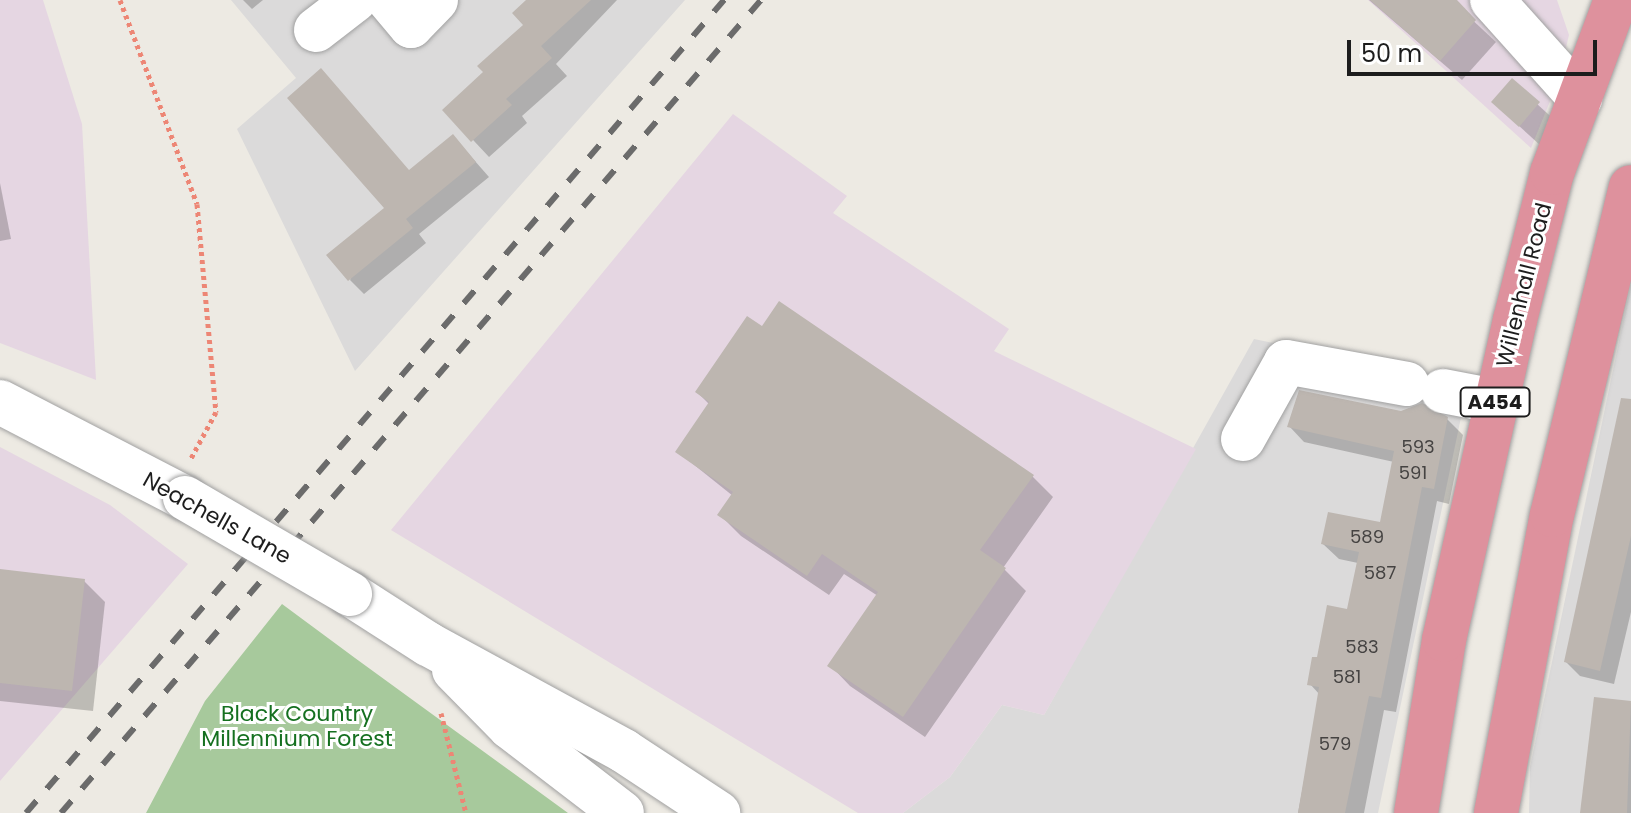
<!DOCTYPE html>
<style>
body{margin:0}
#map{position:relative;width:1631px;height:813px;overflow:hidden;background:#edeae3;font-family:Poppins,sans-serif}
div>[style]{position:absolute}
.residential>*{inset:0;background:#dbdada}
.industrial>*{inset:0;background:#e5d6e2}
.forest>*{inset:0;background:#a7c99c}
.shadow>*{inset:0;background:#0003}
.building>*{inset:0;background:#bdb6b0}
.path>*{height:5px;margin-top:-2.5px;transform-origin:0;background:repeating-linear-gradient(90deg,#ed8675 0 4px,transparent 0 8px)}
.roads{filter:drop-shadow(0 0 2px #a1a1a1) drop-shadow(0 0 2px #a1a1a1)}
.minor>*{height:44px;margin:-22px;padding:0 22px;transform-origin:22px;border-radius:22px;background:#fff}
.highway>*{height:44px;margin:-22px;padding:0 22px;transform-origin:22px;border-radius:22px;background:#de919d}
.rail>*{height:6px;margin-top:-3px;transform-origin:0;background:repeating-linear-gradient(90deg,#6b6b6b 0 16px,transparent 0 32px)}
.bridges{filter:drop-shadow(0 0 2px #a1a1a1) drop-shadow(0 0 2px #a1a1a1)}
.minor-bridge>*{height:44px;margin:-22px;padding:0 22px;transform-origin:22px;border-radius:22px;background:#fff}
span{translate:-50% -50%;white-space:nowrap;text-align:center;line-height:1.15;-webkit-text-stroke:6px #fff;paint-order:stroke}
.number-label{font-size:18px;color:#454342}
.number-label span{-webkit-text-stroke-width:0}
.shield-label span{padding:2px 6px;background:#fff;border:2px solid;border-radius:6px;-webkit-text-stroke-width:0}
.shield-label{font-size:20px;color:#1d1d1d;font-weight:700}
.street-label{font-size:22px;color:#1d1d1d}
.park-label{font-size:22px;color:#157020}
.scale{position:absolute;left:1347px;top:40px;width:250px;height:36px;box-sizing:border-box;border:4px solid #1d1d1d;border-top:0;padding-left:10px;font-size:24px;line-height:28px;white-space:nowrap;color:#1d1d1d;-webkit-text-stroke:6px #fff;paint-order:stroke}
</style>
<div id="map">
<div class="residential">
<div style="clip-path:polygon(231px 0,685px 0,355px 371px,237px 129px,296px 78px)"></div>
<div style="clip-path:polygon(1631px 284px,1631px 813px,1529px 813px,1530px 767px)"></div>
<div style="clip-path:polygon(1254px 339px,1468px 384px,1378px 813px,903px 813px,950px 777px,1002px 705px,1044px 715px)"></div>
</div>
<div class="industrial">
<div style="clip-path:polygon(0 0,43px 0,82px 124px,96px 380px,0 343px)"></div>
<div style="clip-path:polygon(1368px 0,1557px 0,1569px 35px,1557px 84px,1531px 148px)"></div>
<div style="clip-path:polygon(733px 114px,847px 196px,833px 213px,1009px 329px,994px 351px,1196px 449px,1044px 715px,1002px 705px,950px 777px,903px 813px,858px 813px,391px 530px)"></div>
<div style="clip-path:polygon(0 447px,110px 505px,188px 564px,0 781px)"></div>
</div>
<div class="forest">
<div style="clip-path:polygon(282px 604px,355px 658px,568px 813px,146px 813px,205px 701px)"></div>
</div>
<div class="shadow">
<div style="clip-path:polygon(243px 0,263px 0,252px 9px)"></div>
<div style="clip-path:polygon(529px 0,617px 0,556px 64px,567px 76px,522px 116px,527px 123px,489px 157px,445px 110px,486px 72px,526px 25px)"></div>
<div style="clip-path:polygon(1369px 0,1451px 0,1496px 42px,1462px 80px)"></div>
<div style="clip-path:polygon(1512px 81px,1560px 125px,1541px 146px,1493px 102px)"></div>
<div style="clip-path:polygon(453px 136px,489px 177px,419px 234px,426px 243px,364px 294px,350px 280px,386px 208px,410px 172px)"></div>
<div style="clip-path:polygon(0 183px,11px 239px,0 241px)"></div>
<div style="clip-path:polygon(697px 392px,1032px 476px,1053px 497px,1003px 568px,1026px 591px,925px 737px,850px 686px,830px 665px,878px 596px,844px 574px,829px 595px,741px 536px,720px 515px,733px 496px,678px 452px,710px 405px)"></div>
<div style="clip-path:polygon(1402px 413px,1447px 419px,1463px 435px,1449px 504px,1437px 501px,1396px 712px,1384px 710px,1364px 813px,1298px 813px,1320px 695px,1310px 684px,1349px 611px,1358px 563px,1339px 559px,1323px 544px,1381px 525px,1394px 462px,1304px 442px,1289px 426px)"></div>
<div style="clip-path:polygon(1631px 440px,1631px 612px,1614px 684px,1580px 676px,1566px 662px)"></div>
<div style="clip-path:polygon(0 571px,84px 581px,105px 602px,93px 711px,0 701px)"></div>
<div style="clip-path:polygon(1596px 699px,1631px 703px,1631px 813px,1582px 813px)"></div>
</div>
<div class="building">
<div style="clip-path:polygon(526px 0,591px 0,541px 46px,552px 58px,506px 99px,512px 105px,471px 142px,442px 110px,483px 72px,477px 66px,523px 25px,512px 13px)"></div>
<div style="clip-path:polygon(1370px 0,1457px 0,1476px 20px,1440px 61px)"></div>
<div style="clip-path:polygon(321px 68px,409px 170px,453px 134px,476px 162px,406px 219px,413px 228px,348px 281px,326px 255px,384px 208px,287px 98px)"></div>
<div style="clip-path:polygon(1512px 78px,1540px 102px,1519px 127px,1491px 102px)"></div>
<div style="clip-path:polygon(779px 301px,1034px 475px,980px 550px,1006px 568px,903px 717px,827px 666px,878px 592px,822px 554px,807px 576px,717px 515px,733px 492px,675px 452px,709px 402px,695px 392px,747px 316px,762px 326px)"></div>
<div style="clip-path:polygon(1299px 390px,1401px 411px,1422px 403px,1448px 417px,1434px 489px,1422px 487px,1381px 698px,1369px 696px,1345px 813px,1298px 813px,1319px 687px,1307px 685px,1312px 657px,1317px 657px,1327px 605px,1347px 609px,1359px 552px,1321px 544px,1328px 512px,1380px 522px,1394px 451px,1287px 427px)"></div>
<div style="clip-path:polygon(1621px 398px,1631px 399px,1631px 536px,1600px 671px,1564px 662px)"></div>
<div style="clip-path:polygon(0 569px,85px 579px,72px 691px,0 683px)"></div>
<div style="clip-path:polygon(1594px 697px,1631px 701px,1627px 813px,1580px 813px)"></div>
</div>
<div class="path">
<div style="left:120px;top:0;width:218px;rotate:69.3deg"></div>
<div style="left:197px;top:204px;width:209px;rotate:84.8deg"></div>
<div style="left:216px;top:412px;width:55px;rotate:118.4deg"></div>
<div style="left:441px;top:713px;width:103px;rotate:76deg"></div>
</div>
<div class="roads">
<div class="minor">
<div style="left:389px;top:0;width:34px;rotate:50deg"></div>
<div style="left:411px;top:26px;width:36px;rotate:-46deg"></div>
<div style="left:1492px;top:0;width:132px;rotate:48.1deg"></div>
<div style="left:316px;top:30px;width:49px;rotate:-37.6deg"></div>
<div style="left:1443px;top:391px;width:53px;rotate:10.9deg"></div>
<div style="left:0;top:402px;width:208px;rotate:27.4deg"></div>
<div style="left:1243px;top:439px;width:88px;rotate:-60.8deg"></div>
<div style="left:1286px;top:362px;width:123px;rotate:10.3deg"></div>
<div style="left:350px;top:594px;width:93px;rotate:32.7deg"></div>
<div style="left:428px;top:644px;width:223px;rotate:28.6deg"></div>
<div style="left:624px;top:751px;width:113px;rotate:33.4deg"></div>
<div style="left:454px;top:670px;width:80px;rotate:45.5deg"></div>
<div style="left:510px;top:727px;width:141px;rotate:37.5deg"></div>
</div>
<div class="highway">
<div style="left:1416px;top:813px;width:175px;rotate:-80.8deg"></div>
<div style="left:1444px;top:640px;width:328px;rotate:-77.5deg"></div>
<div style="left:1515px;top:320px;width:152px;rotate:-75.9deg"></div>
<div style="left:1552px;top:173px;width:184px;rotate:-69.7deg"></div>
<div style="left:1496px;top:813px;width:303px;rotate:-79.4deg"></div>
<div style="left:1552px;top:515px;width:337px;rotate:-76.5deg"></div>
</div>
</div>
<div class="rail">
<div style="left:26px;top:813px;width:1072px;rotate:-49.35deg"></div>
<div style="left:61px;top:813px;width:1073px;rotate:-49.27deg"></div>
</div>
<div class="bridges">
<div class="minor-bridge">
<div style="left:185px;top:498px;width:191px;rotate:30.2deg"></div>
</div>
</div>
<div class="number-label">
<span style="left:1418px;top:447px">593</span>
<span style="left:1413px;top:473px">591</span>
<span style="left:1367px;top:537px">589</span>
<span style="left:1380px;top:573px">587</span>
<span style="left:1362px;top:647px">583</span>
<span style="left:1347px;top:677px">581</span>
<span style="left:1335px;top:744px">579</span>
</div>
<div class="shield-label">
<span style="left:1495px;top:402px">A454</span>
</div>
<div class="street-label">
<span style="left:1524px;top:285px;rotate:-76deg">Willenhall Road</span>
<span style="left:217px;top:518px;rotate:29deg">Neachells Lane</span>
</div>
<div class="park-label">
<span style="left:297px;top:726px">Black Country<br>Millennium Forest</span>
</div>
<div class="scale">50 m</div>
</div>
